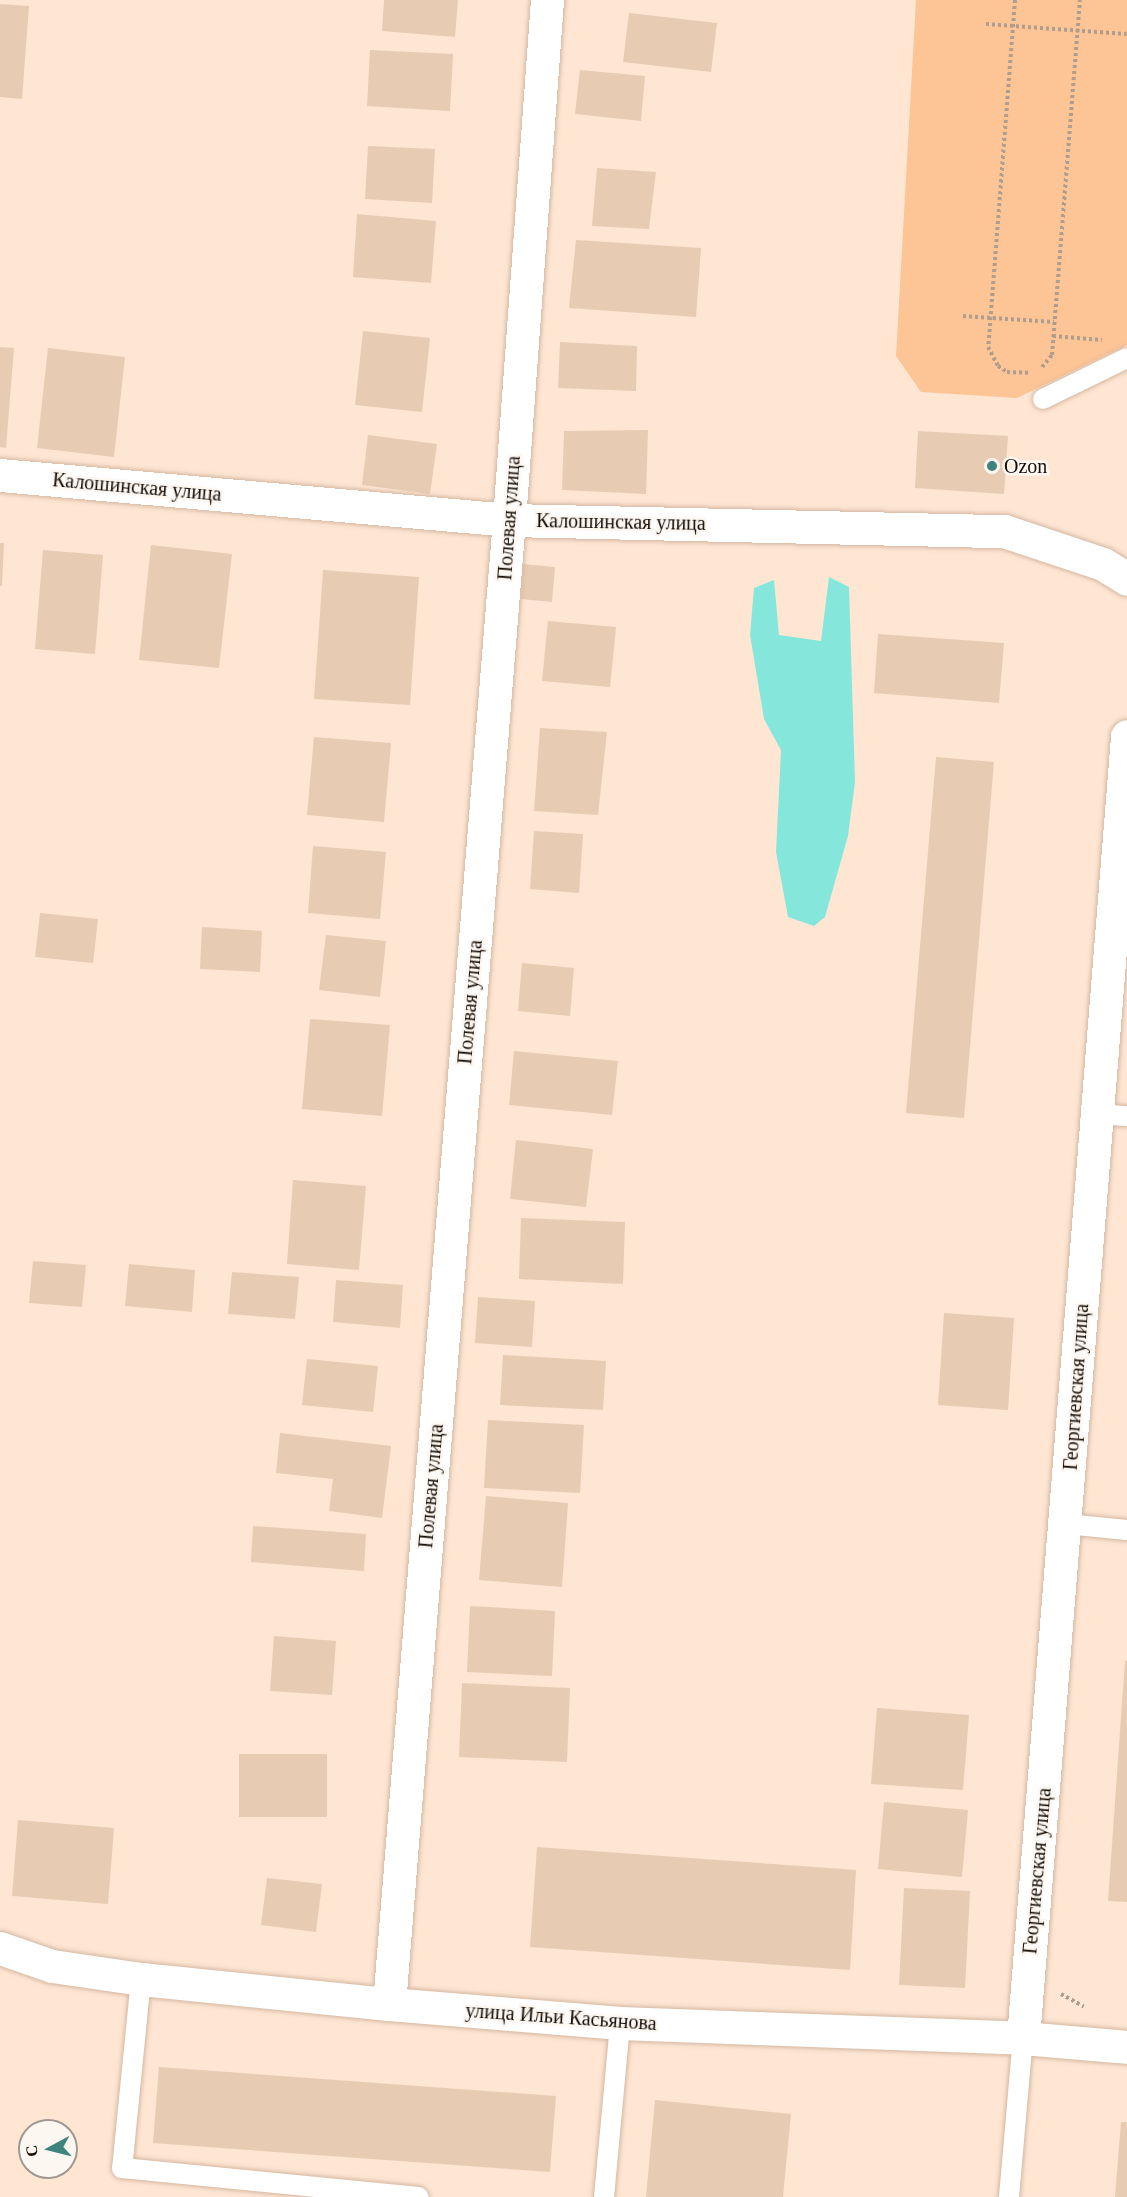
<!DOCTYPE html>
<meta charset="utf-8">
<style>
body{margin:0}
#map{position:relative;width:1127px;height:2197px;overflow:hidden;background:#fee6d3;font-family:"Times New Roman",serif}
div>[style]{position:absolute}
.green>*{inset:0;background:#fdc495}
.water>*{inset:0;background:#85e7dc}
.building>*{inset:0;background:#e8cbb3}
.path>*{height:4px;margin-top:-2px;transform-origin:0;background:repeating-linear-gradient(90deg,#af9d8d 0 3px,transparent 0 6px)}
.roads{filter:drop-shadow(0 0 2px #d4b7a0) drop-shadow(0 0 2px #d4b7a0)}
.lane>*{height:20px;margin:-10px;padding:0 10px;transform-origin:10px;border-radius:10px;background:#fff}
.street>*{height:33px;margin:-16.5px;padding:0 16.5px;transform-origin:16.5px;border-radius:16.5px;background:#fff}
.dots>*{width:16px;height:16px;translate:-50% -50%;box-sizing:border-box;border:3px solid #fdf7f2;border-radius:50%}
span{translate:-50% -50%;white-space:nowrap;text-align:center;line-height:1.15;-webkit-text-stroke:5px #fdf7f2;paint-order:stroke}
.poi-label{font-size:20px;color:#160d05}
.left{translate:0 -50%;text-align:left}
.street-label{font-size:20px;color:#160d05}
.north{position:absolute;left:18px;top:2119px;width:60px;height:60px;box-sizing:border-box;background:#fdf7f2;border:2px solid #a19993;border-radius:50%;rotate:263deg;font-size:16px;font-weight:700;line-height:24px;text-align:center;color:#160d05}
.north::after{content:'';display:block;margin:auto;width:21px;height:27px;background:#3e847d;clip-path:polygon(50% 0,100% 100%,50% 72%,0 100%)}
</style>
<div id="map">
<div class="green">
<div style="clip-path:polygon(916px 0,1127px 0,1127px 345px,1017px 398px,921px 392px,896px 356px)"></div>
</div>
<div class="water">
<div style="clip-path:polygon(829px 577px,849px 587px,855px 782px,848px 836px,825px 917px,814px 926px,788px 917px,776px 852px,781px 750px,764px 719px,750px 635px,754px 588px,774px 580px,779px 635px,821px 641px)"></div>
</div>
<div class="building">
<div style="clip-path:polygon(384px 0,458px 0,455px 37px,382px 31px)"></div>
<div style="clip-path:polygon(0 4px,29px 6px,22px 99px,0 97px)"></div>
<div style="clip-path:polygon(629px 13px,717px 23px,711px 72px,623px 62px)"></div>
<div style="clip-path:polygon(370px 50px,453px 54px,450px 111px,367px 106px)"></div>
<div style="clip-path:polygon(580px 70px,645px 76px,641px 121px,575px 114px)"></div>
<div style="clip-path:polygon(368px 146px,435px 149px,432px 203px,365px 199px)"></div>
<div style="clip-path:polygon(597px 168px,656px 172px,649px 229px,592px 226px)"></div>
<div style="clip-path:polygon(357px 214px,436px 221px,431px 283px,353px 277px)"></div>
<div style="clip-path:polygon(576px 240px,701px 248px,696px 317px,569px 308px)"></div>
<div style="clip-path:polygon(363px 331px,430px 338px,422px 412px,355px 405px)"></div>
<div style="clip-path:polygon(560px 342px,637px 346px,636px 391px,558px 388px)"></div>
<div style="clip-path:polygon(0 347px,14px 348px,6px 448px,0 447px)"></div>
<div style="clip-path:polygon(48px 348px,125px 357px,114px 457px,37px 448px)"></div>
<div style="clip-path:polygon(648px 430px,646px 494px,562px 490px,564px 431px)"></div>
<div style="clip-path:polygon(918px 431px,1008px 436px,1004px 494px,915px 488px)"></div>
<div style="clip-path:polygon(368px 435px,437px 444px,430px 494px,362px 485px)"></div>
<div style="clip-path:polygon(0 543px,4px 543px,2px 586px,0 586px)"></div>
<div style="clip-path:polygon(151px 545px,232px 554px,219px 668px,139px 660px)"></div>
<div style="clip-path:polygon(43px 550px,103px 555px,95px 654px,35px 649px)"></div>
<div style="clip-path:polygon(523px 564px,555px 567px,552px 602px,521px 599px)"></div>
<div style="clip-path:polygon(323px 570px,419px 577px,410px 705px,314px 699px)"></div>
<div style="clip-path:polygon(548px 621px,616px 627px,610px 687px,542px 681px)"></div>
<div style="clip-path:polygon(878px 634px,1004px 643px,999px 703px,874px 693px)"></div>
<div style="clip-path:polygon(540px 728px,607px 732px,598px 815px,534px 811px)"></div>
<div style="clip-path:polygon(314px 737px,391px 743px,384px 822px,307px 815px)"></div>
<div style="clip-path:polygon(936px 757px,994px 762px,964px 1118px,906px 1113px)"></div>
<div style="clip-path:polygon(534px 831px,583px 834px,579px 893px,530px 889px)"></div>
<div style="clip-path:polygon(313px 846px,386px 852px,380px 919px,308px 913px)"></div>
<div style="clip-path:polygon(40px 913px,98px 919px,93px 963px,35px 957px)"></div>
<div style="clip-path:polygon(202px 927px,262px 931px,260px 972px,200px 969px)"></div>
<div style="clip-path:polygon(326px 935px,386px 941px,380px 997px,319px 990px)"></div>
<div style="clip-path:polygon(522px 963px,574px 968px,570px 1016px,518px 1011px)"></div>
<div style="clip-path:polygon(310px 1019px,390px 1025px,382px 1116px,302px 1109px)"></div>
<div style="clip-path:polygon(514px 1051px,618px 1061px,612px 1115px,509px 1105px)"></div>
<div style="clip-path:polygon(516px 1140px,593px 1149px,586px 1207px,510px 1199px)"></div>
<div style="clip-path:polygon(293px 1180px,366px 1186px,359px 1270px,287px 1264px)"></div>
<div style="clip-path:polygon(521px 1218px,625px 1222px,623px 1284px,519px 1279px)"></div>
<div style="clip-path:polygon(33px 1261px,86px 1265px,82px 1307px,29px 1303px)"></div>
<div style="clip-path:polygon(129px 1264px,195px 1270px,192px 1312px,125px 1306px)"></div>
<div style="clip-path:polygon(232px 1272px,299px 1277px,295px 1319px,228px 1314px)"></div>
<div style="clip-path:polygon(336px 1280px,403px 1285px,400px 1328px,333px 1322px)"></div>
<div style="clip-path:polygon(478px 1297px,535px 1301px,532px 1347px,475px 1343px)"></div>
<div style="clip-path:polygon(944px 1313px,1014px 1318px,1008px 1410px,938px 1405px)"></div>
<div style="clip-path:polygon(503px 1355px,606px 1361px,603px 1410px,500px 1405px)"></div>
<div style="clip-path:polygon(307px 1359px,378px 1366px,373px 1412px,302px 1405px)"></div>
<div style="clip-path:polygon(488px 1420px,584px 1425px,580px 1493px,484px 1488px)"></div>
<div style="clip-path:polygon(280px 1433px,391px 1446px,382px 1518px,329px 1511px,333px 1479px,276px 1473px)"></div>
<div style="clip-path:polygon(486px 1496px,568px 1503px,562px 1587px,479px 1580px)"></div>
<div style="clip-path:polygon(253px 1526px,366px 1534px,364px 1571px,251px 1562px)"></div>
<div style="clip-path:polygon(470px 1606px,555px 1611px,552px 1676px,467px 1672px)"></div>
<div style="clip-path:polygon(274px 1636px,336px 1641px,332px 1695px,270px 1691px)"></div>
<div style="clip-path:polygon(1125px 1661px,1127px 1661px,1127px 1902px,1108px 1901px)"></div>
<div style="clip-path:polygon(462px 1683px,570px 1688px,567px 1762px,459px 1757px)"></div>
<div style="clip-path:polygon(877px 1708px,969px 1715px,963px 1790px,871px 1784px)"></div>
<div style="clip-path:polygon(239px 1754px,327px 1754px,327px 1817px,239px 1817px)"></div>
<div style="clip-path:polygon(884px 1802px,968px 1810px,962px 1877px,878px 1869px)"></div>
<div style="clip-path:polygon(18px 1820px,114px 1828px,108px 1904px,12px 1896px)"></div>
<div style="clip-path:polygon(537px 1847px,856px 1870px,850px 1970px,530px 1947px)"></div>
<div style="clip-path:polygon(267px 1878px,322px 1884px,316px 1932px,261px 1925px)"></div>
<div style="clip-path:polygon(904px 1888px,970px 1891px,965px 1988px,899px 1985px)"></div>
<div style="clip-path:polygon(159px 2067px,556px 2096px,550px 2172px,153px 2143px)"></div>
<div style="clip-path:polygon(655px 2100px,791px 2114px,783px 2197px,646px 2197px)"></div>
<div style="clip-path:polygon(1121px 2122px,1127px 2122px,1127px 2197px,1115px 2197px)"></div>
</div>
<div class="path">
<div style="left:1015px;top:0;width:348px;rotate:94.4deg"></div>
<div style="left:988px;top:347px;width:21px;rotate:62deg"></div>
<div style="left:998px;top:366px;width:11px;rotate:34deg"></div>
<div style="left:1007px;top:372px;width:23px;rotate:2deg"></div>
<div style="left:986px;top:24px;width:141px;rotate:4.1deg"></div>
<div style="left:963px;top:316px;width:91px;rotate:3.8deg"></div>
<div style="left:1053px;top:336px;width:49px;rotate:4.7deg"></div>
<div style="left:1042px;top:367px;width:16px;rotate:-50deg"></div>
<div style="left:1052px;top:355px;width:356px;rotate:-85.5deg"></div>
<div style="left:1061px;top:1994px;width:26px;rotate:29deg"></div>
</div>
<div class="roads">
<div class="lane">
<div style="left:1043px;top:399px;width:93px;rotate:-26deg"></div>
<div style="left:1096px;top:1114px;width:31px;rotate:4deg"></div>
<div style="left:1066px;top:1524px;width:61px;rotate:5.6deg"></div>
<div style="left:141px;top:1979px;width:190px;rotate:95.7deg"></div>
<div style="left:122px;top:2168px;width:298px;rotate:5.6deg"></div>
<div style="left:604px;top:2197px;width:175px;rotate:-84.7deg"></div>
<div style="left:1009px;top:2197px;width:160px;rotate:-85deg"></div>
</div>
<div class="street">
<div style="left:0;top:475px;width:511px;rotate:5.05deg"></div>
<div style="left:509px;top:520px;width:495px;rotate:1.3deg"></div>
<div style="left:1004px;top:531px;width:104px;rotate:18.4deg"></div>
<div style="left:1103px;top:564px;width:28px;rotate:32deg"></div>
<div style="left:0;top:1948px;width:55px;rotate:19.1deg"></div>
<div style="left:52px;top:1966px;width:90px;rotate:8.3deg"></div>
<div style="left:141px;top:1979px;width:249px;rotate:5.8deg"></div>
<div style="left:389px;top:2004px;width:232px;rotate:4.7deg"></div>
<div style="left:620px;top:2023px;width:403px;rotate:2.1deg"></div>
<div style="left:1023px;top:2038px;width:104px;rotate:4.9deg"></div>
<div style="left:389px;top:2004px;width:1489px;rotate:-85.38deg"></div>
<div style="left:509px;top:520px;width:521px;rotate:-85.82deg"></div>
<div style="left:1023px;top:2038px;width:1306px;rotate:-85.43deg"></div>
</div>
</div>
<div class="dots">
<div style="left:992px;top:466px;background:#3e847d"></div>
</div>
<div class="poi-label">
<span class="left" style="left:1004px;top:466px">Ozon</span>
</div>
<div class="street-label">
<span style="left:137px;top:487px;rotate:5deg">Калошинская улица</span>
<span style="left:509px;top:518px;rotate:-86deg">Полевая улица</span>
<span style="left:621px;top:522px;rotate:1deg">Калошинская улица</span>
<span style="left:470px;top:1002px;rotate:-85deg">Полевая улица</span>
<span style="left:1076px;top:1387px;rotate:-86deg">Георгиевская улица</span>
<span style="left:431px;top:1486px;rotate:-85deg">Полевая улица</span>
<span style="left:1037px;top:1871px;rotate:-85deg">Георгиевская улица</span>
<span style="left:561px;top:2017px;rotate:4deg">улица Ильи Касьянова</span>
</div>
<div class="north">С</div>
</div>
